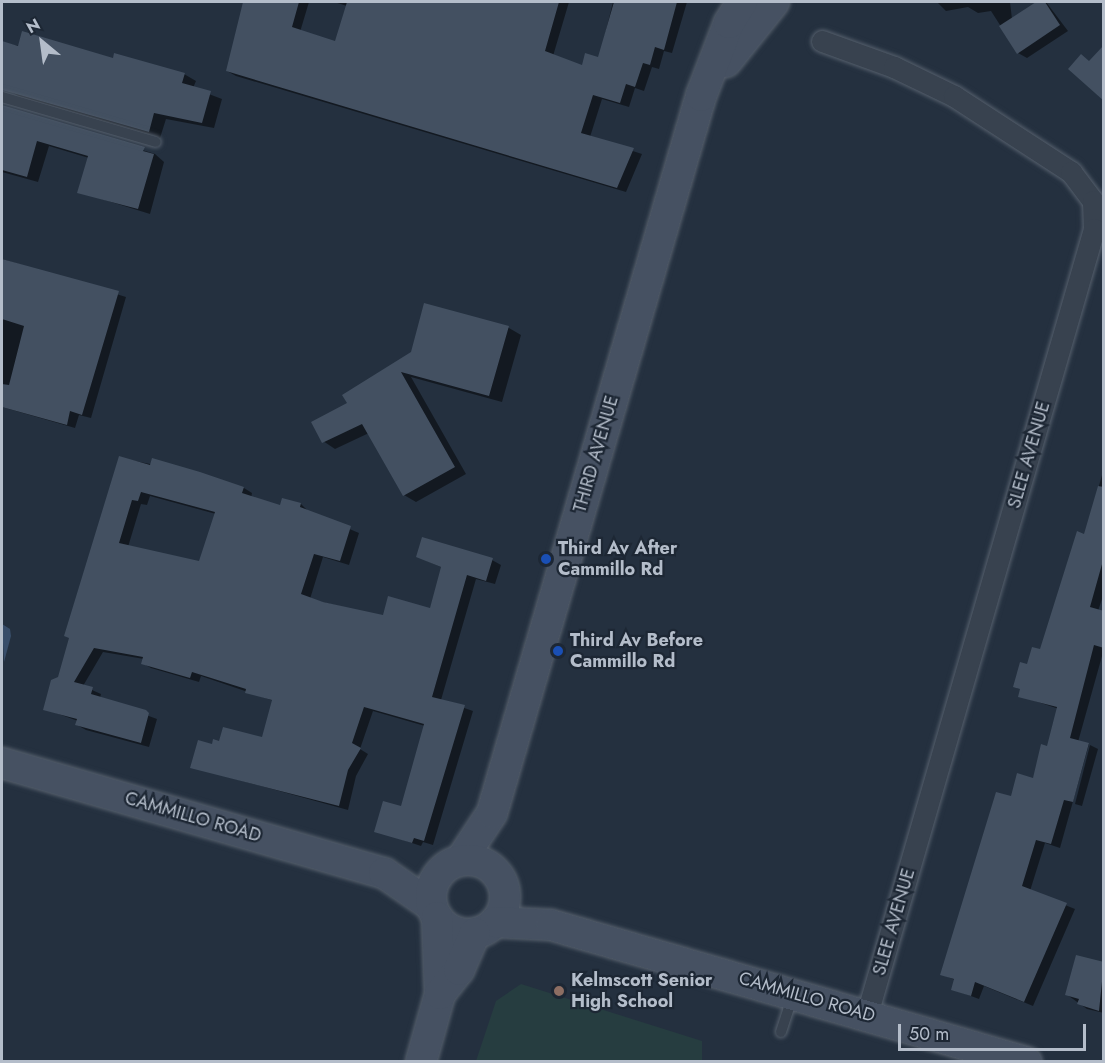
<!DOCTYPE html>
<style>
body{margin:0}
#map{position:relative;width:1105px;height:1063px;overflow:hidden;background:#24303f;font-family:Jost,sans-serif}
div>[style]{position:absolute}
.green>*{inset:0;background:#263d40}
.water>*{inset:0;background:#384d69}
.shadow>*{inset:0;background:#0007}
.building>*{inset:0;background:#435061}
.roads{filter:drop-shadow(0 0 2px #56606d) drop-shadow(0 0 2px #56606d)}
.service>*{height:10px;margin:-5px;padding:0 5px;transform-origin:5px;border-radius:5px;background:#38424f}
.minor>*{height:21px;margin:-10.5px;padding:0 10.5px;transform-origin:10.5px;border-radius:10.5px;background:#38424f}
.secondary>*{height:30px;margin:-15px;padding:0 15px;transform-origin:15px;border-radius:15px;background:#465162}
.secondary>.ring{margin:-15px;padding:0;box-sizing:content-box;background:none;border:30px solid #465162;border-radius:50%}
.dots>*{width:16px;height:16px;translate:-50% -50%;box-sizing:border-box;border:3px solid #1d2734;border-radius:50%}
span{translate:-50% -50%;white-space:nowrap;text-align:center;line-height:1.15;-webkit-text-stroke:4.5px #1d2734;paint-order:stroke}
.street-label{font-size:18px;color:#b4bdca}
.poi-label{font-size:18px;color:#b4bdca;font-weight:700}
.left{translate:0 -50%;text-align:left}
.frame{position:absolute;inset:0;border:3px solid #b4bdca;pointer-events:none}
.north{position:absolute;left:12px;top:12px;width:60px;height:60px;-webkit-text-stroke:4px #1d2734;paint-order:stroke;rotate:331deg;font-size:16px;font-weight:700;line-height:24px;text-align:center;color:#b4bdca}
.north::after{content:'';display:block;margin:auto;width:21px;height:27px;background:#b4bdca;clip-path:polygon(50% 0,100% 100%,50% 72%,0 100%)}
.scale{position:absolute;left:898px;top:1024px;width:188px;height:27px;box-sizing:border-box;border:3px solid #b4bdca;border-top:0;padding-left:8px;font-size:18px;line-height:21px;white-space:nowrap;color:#b4bdca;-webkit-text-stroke:4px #1d2734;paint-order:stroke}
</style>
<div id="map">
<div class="green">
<div style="clip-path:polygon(521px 984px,702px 1041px,702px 1061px,476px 1061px,496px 1001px)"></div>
</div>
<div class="water">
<div style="clip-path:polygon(2px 624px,10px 629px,11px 636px,4px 662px)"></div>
</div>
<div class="shadow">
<div style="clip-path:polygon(246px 2px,309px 2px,300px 32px,336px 43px,347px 6px,334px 2px,569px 2px,553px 56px,583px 67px,599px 59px,613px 2px,687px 2px,672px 53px,664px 51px,659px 69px,652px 67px,644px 91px,635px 88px,629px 107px,602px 99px,590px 137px,642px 154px,626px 192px,236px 76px,227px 71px)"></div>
<div style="clip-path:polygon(937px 2px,1010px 2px,1012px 19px,1039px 2px,1046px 2px,1068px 31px,1027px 58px,1018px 53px,991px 11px,978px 13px,968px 7px,946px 11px)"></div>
<div style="clip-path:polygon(2px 43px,184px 74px,196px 81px,193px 88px,222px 99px,214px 128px,166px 119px,160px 138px,18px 96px,7px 89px,9px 83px,2px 81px)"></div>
<div style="clip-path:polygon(2px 106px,155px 154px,164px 162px,150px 214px,79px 192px,89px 158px,49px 146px,38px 182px,2px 172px)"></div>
<div style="clip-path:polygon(2px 259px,126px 297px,91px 418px,79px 415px,75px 428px,2px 407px)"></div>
<div style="clip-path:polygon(425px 305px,509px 328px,521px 335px,502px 402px,411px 377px,466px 474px,416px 502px,404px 495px,369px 433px,335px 449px,323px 441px,349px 403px,412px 353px)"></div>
<div style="clip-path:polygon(evenodd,120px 458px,200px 474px,244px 488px,252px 493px,251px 498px,281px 507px,283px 499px,301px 504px,309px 512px,359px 533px,349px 565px,323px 557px,310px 599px,384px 617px,431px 610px,443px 568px,427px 561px,492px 560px,501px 565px,495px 584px,476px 579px,441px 700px,473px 711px,433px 845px,423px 842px,421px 846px,376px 831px,402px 808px,425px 726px,373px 711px,360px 749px,368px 754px,356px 776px,348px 810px,192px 767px,220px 743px,263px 739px,274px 701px,201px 676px,199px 682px,151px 668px,142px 663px,144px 659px,103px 652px,83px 686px,101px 694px,100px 698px,157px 719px,149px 747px,86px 730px,77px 725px,78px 721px,45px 709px,59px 678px,120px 458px,150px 496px,216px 514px,200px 563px,128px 547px,141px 504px,147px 505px,150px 496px)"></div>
<div style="clip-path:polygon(1104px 468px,1104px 593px,1098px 611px,1104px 613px,1104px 649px,1078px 742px,1089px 744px,1060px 848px,1045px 843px,1030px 891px,1075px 909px,1033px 1006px,984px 986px,979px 999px,952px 989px,955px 980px,941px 974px,1048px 747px,1059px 709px,1020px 696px,1028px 666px,1041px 651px,1085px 535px)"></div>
<div style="clip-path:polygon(1090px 745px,1098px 749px,1082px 806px,1075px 804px)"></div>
<div style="clip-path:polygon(1104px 964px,1104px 1013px,1087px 1009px,1066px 994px)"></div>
</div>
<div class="building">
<div style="clip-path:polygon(243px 2px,299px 2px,292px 27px,335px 41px,347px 2px,559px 2px,545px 51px,582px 65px,585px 53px,598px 57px,614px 2px,677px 2px,664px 50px,655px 47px,650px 65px,643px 63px,635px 87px,626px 84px,620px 103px,593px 95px,581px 133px,634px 148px,617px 188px,226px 71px)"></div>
<div style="clip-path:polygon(1036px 2px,1045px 2px,1060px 25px,1017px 54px,999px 26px)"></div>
<div style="clip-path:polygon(22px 31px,113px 58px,114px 53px,185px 73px,182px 83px,211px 91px,202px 123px,154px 113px,149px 132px,2px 90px,2px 41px,18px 46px)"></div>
<div style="clip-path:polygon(1104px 45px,1104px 101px,1068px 69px,1081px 54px,1089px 61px)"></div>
<div style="clip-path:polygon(2px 105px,145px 147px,143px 151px,154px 154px,138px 209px,77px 193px,88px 156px,37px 141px,27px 177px,2px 170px)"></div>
<div style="clip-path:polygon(2px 259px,119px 291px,82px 415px,70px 411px,67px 425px,2px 407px,2px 384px,9px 385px,24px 326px,2px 319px)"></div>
<div style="clip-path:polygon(424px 303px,509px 326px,489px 396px,401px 372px,455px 467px,403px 496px,362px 424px,322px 443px,311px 422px,347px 403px,342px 395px,411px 352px)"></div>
<div style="clip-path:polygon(evenodd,119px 456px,150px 465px,152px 458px,200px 472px,244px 487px,242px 493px,280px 505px,282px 498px,301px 503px,300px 507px,351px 526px,340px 561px,314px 554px,301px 594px,323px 602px,383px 615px,388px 596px,430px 608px,441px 567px,416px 557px,422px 537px,493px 558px,486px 581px,467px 575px,432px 697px,465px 705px,424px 841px,414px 838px,412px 843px,374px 832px,383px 801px,401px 806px,424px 724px,364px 707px,352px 743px,361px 748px,348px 770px,339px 806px,190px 768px,198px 740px,212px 744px,213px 739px,219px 741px,223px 727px,262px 737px,272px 700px,245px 693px,246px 689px,192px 672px,190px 678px,141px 664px,143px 657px,94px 648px,74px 682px,93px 687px,91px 694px,146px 710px,149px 713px,141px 743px,75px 725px,77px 719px,43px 710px,51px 680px,58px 677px,69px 638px,64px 636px,119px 456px,141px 492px,215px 512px,199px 561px,119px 543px,132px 500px,138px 501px,141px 492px)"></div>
<div style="clip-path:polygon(1098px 486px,1104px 487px,1104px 557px,1090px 607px,1104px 611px,1104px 648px,1094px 645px,1070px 738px,1089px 743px,1073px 802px,1064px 800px,1051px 844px,1036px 840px,1022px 886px,1067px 903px,1024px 1002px,975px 982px,971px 996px,951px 990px,954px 979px,940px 975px,996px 792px,1011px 796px,1017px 773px,1033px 778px,1041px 744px,1047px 746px,1057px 707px,1018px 697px,1020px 689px,1013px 687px,1020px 662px,1027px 664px,1032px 647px,1040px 649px,1077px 531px,1084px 534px)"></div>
<div style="clip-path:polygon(1076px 955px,1104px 962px,1099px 1011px,1077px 1004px,1079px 999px,1065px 995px)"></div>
</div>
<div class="roads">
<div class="service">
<div style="left:2px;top:97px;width:160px;rotate:16.3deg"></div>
<div style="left:781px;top:1032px;width:38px;rotate:-72deg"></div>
</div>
<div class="minor">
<div style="left:822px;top:41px;width:77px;rotate:19.9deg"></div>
<div style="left:894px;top:67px;width:67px;rotate:25.8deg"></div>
<div style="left:954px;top:96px;width:140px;rotate:33deg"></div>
<div style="left:1071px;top:172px;width:36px;rotate:53deg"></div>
<div style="left:1093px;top:201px;width:28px;rotate:88deg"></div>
<div style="left:1094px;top:229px;width:817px;rotate:106.13deg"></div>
</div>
<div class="secondary">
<div style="left:726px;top:62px;width:77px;rotate:-51.3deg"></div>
<div style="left:2px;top:763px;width:398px;rotate:16.1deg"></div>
<div style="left:384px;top:873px;width:58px;rotate:34.5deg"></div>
<div style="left:461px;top:860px;width:56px;rotate:-56.6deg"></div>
<div style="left:492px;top:813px;width:747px;rotate:-73.75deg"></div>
<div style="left:701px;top:96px;width:78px;rotate:-69deg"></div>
<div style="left:729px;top:23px;width:25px;rotate:-58deg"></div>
<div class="ring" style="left:431px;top:860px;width:44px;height:44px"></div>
<div style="left:437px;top:917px;width:77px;rotate:87.8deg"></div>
<div style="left:495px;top:922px;width:56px;rotate:3.1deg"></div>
<div style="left:551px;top:925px;width:495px;rotate:16.1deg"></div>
<div style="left:421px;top:1062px;width:71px;rotate:-74.4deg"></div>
<div style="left:440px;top:994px;width:31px;rotate:-52deg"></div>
<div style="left:459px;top:970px;width:40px;rotate:-66.6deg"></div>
</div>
</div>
<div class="dots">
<div style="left:546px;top:559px;background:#1a4fb4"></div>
<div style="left:558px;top:651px;background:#1a4fb4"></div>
<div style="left:559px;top:991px;background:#8d6e63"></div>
</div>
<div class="street-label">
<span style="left:596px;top:454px;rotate:-74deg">THIRD AVENUE</span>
<span style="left:1029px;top:455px;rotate:-74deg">SLEE AVENUE</span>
<span style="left:193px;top:817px;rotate:16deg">CAMMILLO ROAD</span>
<span style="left:894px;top:922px;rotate:-74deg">SLEE AVENUE</span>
<span style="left:807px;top:997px;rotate:16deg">CAMMILLO ROAD</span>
</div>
<div class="poi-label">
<span class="left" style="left:558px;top:559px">Third Av After<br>Cammillo Rd</span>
<span class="left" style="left:570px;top:651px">Third Av Before<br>Cammillo Rd</span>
<span class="left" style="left:571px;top:991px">Kelmscott Senior<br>High School</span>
</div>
<div class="frame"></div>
<div class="north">N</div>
<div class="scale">50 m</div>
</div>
